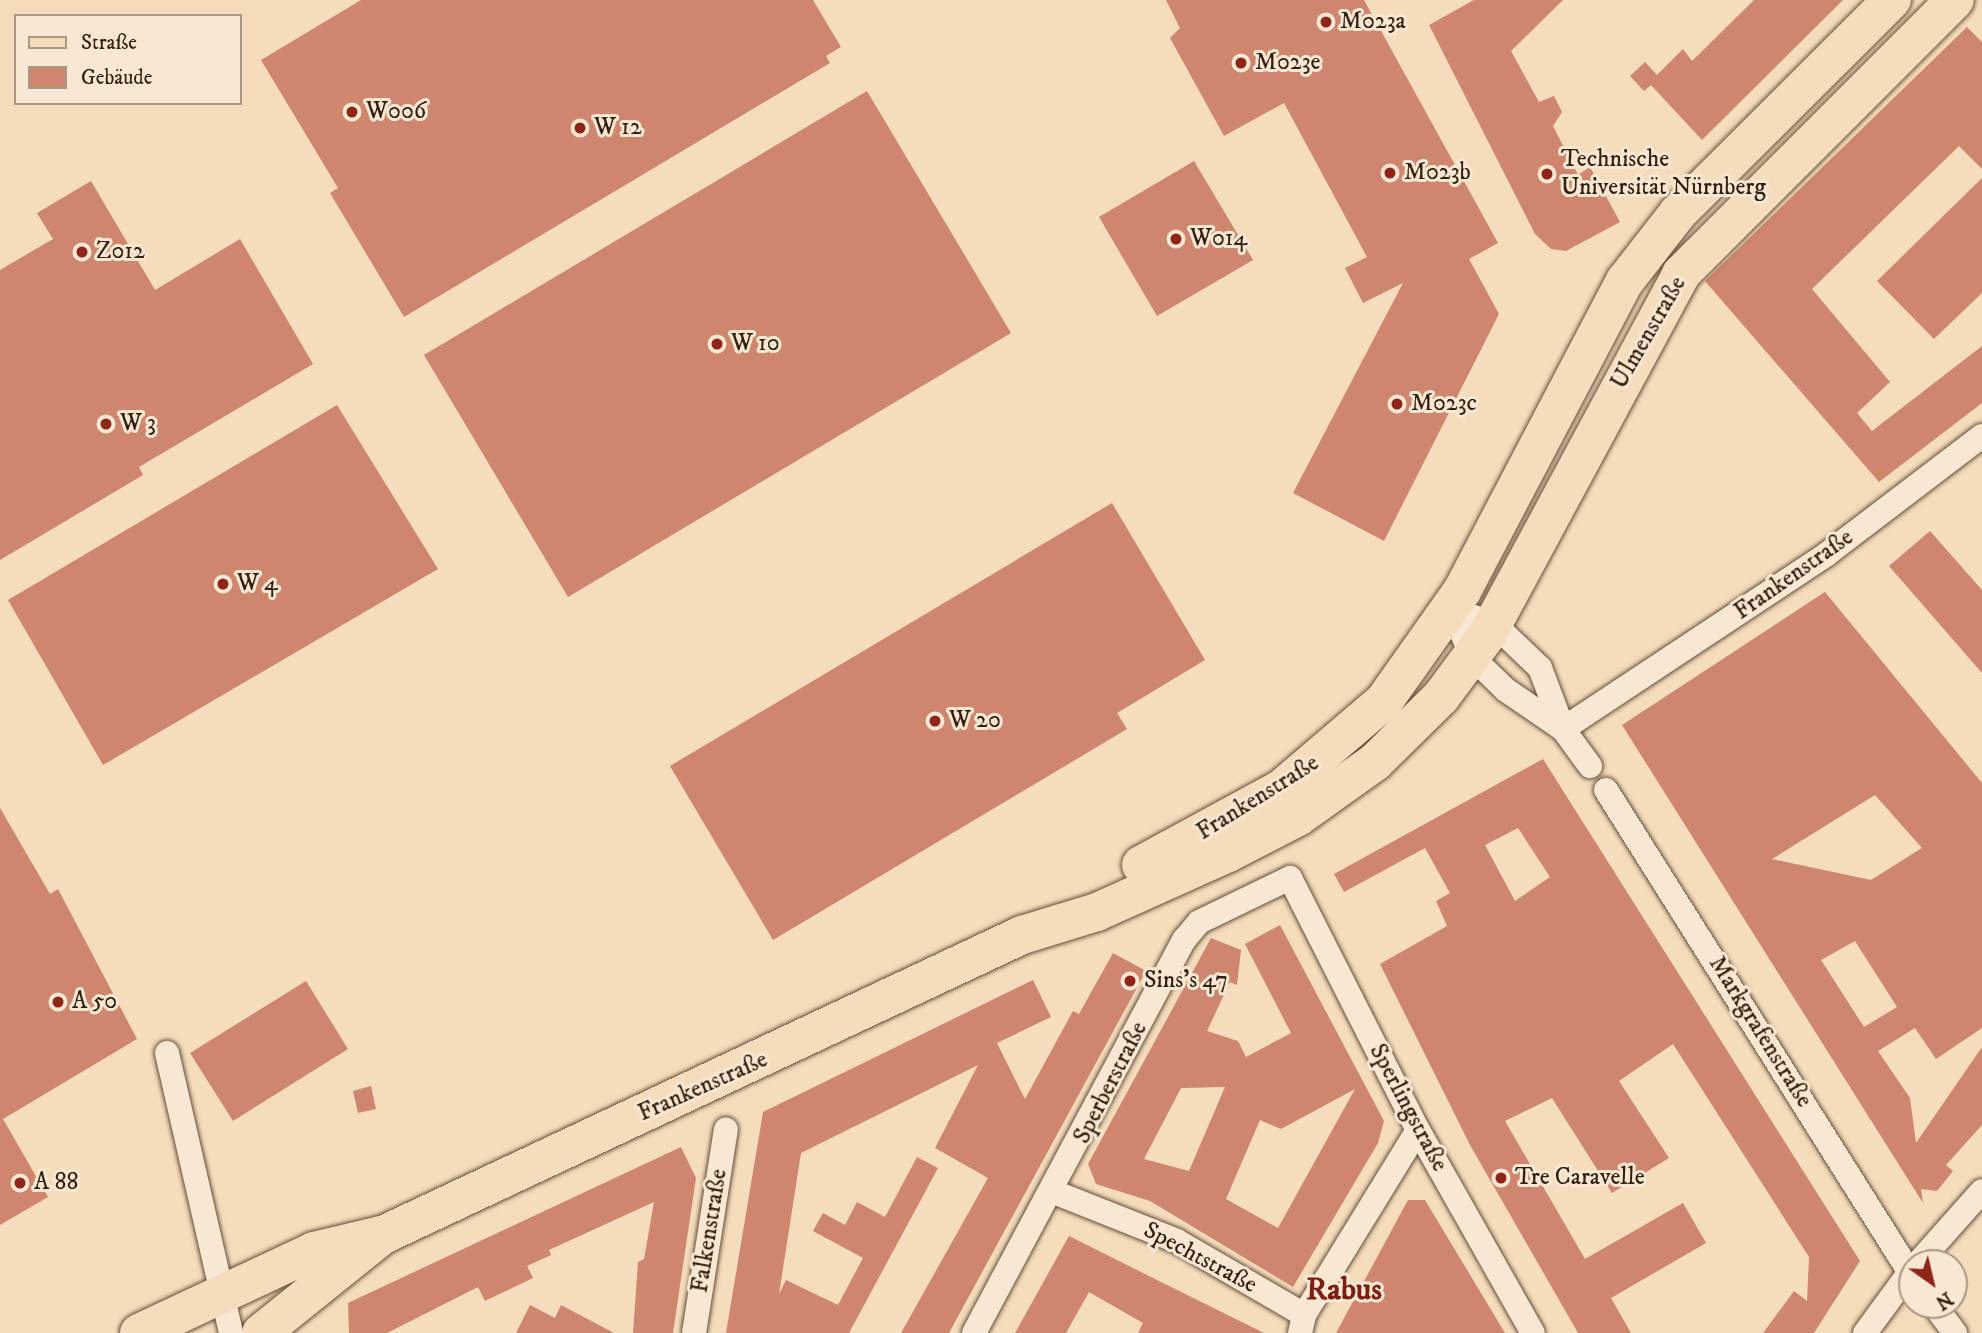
<!DOCTYPE html>
<meta charset="utf-8">
<style>
body{margin:0}
#map{position:relative;width:1982px;height:1333px;overflow:hidden;background:#f5dcbc;font-family:"IM FELL DW Pica",serif}
div>[style]{position:absolute}
.building>*{inset:0;background:#cf866e}
.roads{filter:drop-shadow(0 0 2px #634e38) drop-shadow(0 0 2px #634e38)}
.minor>*{height:24px;margin:-12px;padding:0 12px;transform-origin:12px;border-radius:12px;background:#f8e8d3}
.primary>*{height:38px;margin:-19px;padding:0 19px;transform-origin:19px;border-radius:19px;background:#f5dcbc}
.dots>*{width:19px;height:19px;translate:-50% -50%;box-sizing:border-box;border:4px solid #f8e8d3;border-radius:50%}
span{translate:-50% -50%;white-space:nowrap;text-align:center;line-height:1.15;-webkit-text-stroke:6px #f8e8d3;paint-order:stroke}
.poi-label{font-size:24px;color:#321f0c}
.left{translate:0 -50%;text-align:left}
.street-label{font-size:24px;color:#321f0c}
.district-label{font-size:32px;color:#7a1f14;font-weight:700}
.legend{position:absolute;left:14px;top:14px;width:228px;height:91px;box-sizing:border-box;background:#f8e8d3;border:2px solid #a99883;margin:0;padding:9px 12px;list-style:none;font-size:21px;color:#321f0c}
.legend li{display:flex;align-items:center;gap:14px;height:35px}
.legend b{width:35px;border:2px solid #a99883}
.north{position:absolute;left:1898px;top:1249px;width:70px;height:70px;box-sizing:border-box;background:#f8e8d3;border:2px solid #a99883;border-radius:50%;rotate:146deg;font-size:19px;font-weight:700;line-height:28px;text-align:center;color:#321f0c}
.north::after{content:'';display:block;margin:auto;width:24px;height:32px;background:#8f2418;clip-path:polygon(50% 0,100% 100%,50% 72%,0 100%)}
</style>
<div id="map">
<div class="building">
<div style="clip-path:polygon(361px 0,813px 0,841px 47px,826px 56px,830px 63px,404px 317px,330px 193px,338px 188px,261px 60px)"></div>
<div style="clip-path:polygon(1166px 0,1364px 0,1498px 243px,1469px 259px,1499px 314px,1384px 541px,1293px 493px,1403px 283px,1363px 303px,1345px 268px,1367px 257px,1284px 103px,1224px 136px,1170px 38px,1180px 28px)"></div>
<div style="clip-path:polygon(1474px 0,1563px 0,1511px 51px,1539px 102px,1554px 96px,1562px 112px,1553px 126px,1578px 175px,1590px 167px,1620px 222px,1566px 251px,1551px 249px,1535px 234px,1429px 25px)"></div>
<div style="clip-path:polygon(1754px 0,1843px 0,1702px 140px,1651px 85px,1644px 91px,1630px 76px,1645px 62px,1657px 75px,1683px 49px,1692px 61px)"></div>
<div style="clip-path:polygon(1967px 27px,1982px 42px,1982px 169px,1959px 146px,1812px 289px,1890px 382px,1857px 413px,1872px 431px,1982px 346px,1982px 403px,1879px 482px,1705px 281px)"></div>
<div style="clip-path:polygon(867px 91px,1011px 333px,568px 597px,424px 355px)"></div>
<div style="clip-path:polygon(1194px 161px,1253px 260px,1157px 316px,1099px 217px)"></div>
<div style="clip-path:polygon(1982px 178px,1982px 293px,1934px 339px,1877px 281px)"></div>
<div style="clip-path:polygon(91px 181px,155px 290px,240px 239px,313px 364px,139px 467px,143px 475px,0 560px,0 270px,53px 239px,37px 213px)"></div>
<div style="clip-path:polygon(337px 405px,438px 569px,103px 765px,8px 600px)"></div>
<div style="clip-path:polygon(1112px 503px,1205px 660px,1117px 713px,1127px 729px,773px 940px,670px 766px)"></div>
<div style="clip-path:polygon(1930px 531px,1982px 590px,1982px 673px,1889px 566px)"></div>
<div style="clip-path:polygon(evenodd,1825px 592px,1982px 783px,1982px 1028px,1936px 1059px,1915px 1028px,1878px 1051px,1910px 1098px,1916px 1143px,1982px 1047px,1982px 1125px,1946px 1165px,1953px 1171px,1937px 1191px,1921px 1189px,1923px 1203px,1622px 725px,1825px 592px,1875px 795px,1922px 848px,1871px 880px,1772px 859px,1875px 795px,1825px 592px,1855px 941px,1897px 1007px,1864px 1027px,1821px 960px,1855px 941px)"></div>
<div style="clip-path:polygon(evenodd,1543px 759px,1860px 1261px,1814px 1333px,1763px 1333px,1794px 1291px,1807px 1301px,1809px 1257px,1673px 1044px,1619px 1081px,1669px 1158px,1612px 1193px,1552px 1098px,1505px 1121px,1585px 1259px,1683px 1203px,1706px 1243px,1611px 1298px,1631px 1333px,1578px 1333px,1470px 1145px,1380px 964px,1447px 926px,1436px 901px,1450px 893px,1425px 848px,1344px 892px,1334px 874px,1543px 759px,1518px 828px,1550px 877px,1515px 901px,1485px 845px,1518px 828px)"></div>
<div style="clip-path:polygon(0 808px,50px 894px,58px 889px,137px 1039px,3px 1119px,48px 1197px,0 1225px)"></div>
<div style="clip-path:polygon(evenodd,1280px 925px,1384px 1121px,1378px 1143px,1293px 1287px,1150px 1201px,1096px 1184px,1088px 1164px,1211px 938px,1241px 950px,1237px 985px,1230px 982px,1207px 1031px,1238px 1041px,1246px 1057px,1291px 1033px,1245px 944px,1280px 925px,1225px 1087px,1189px 1171px,1144px 1159px,1181px 1088px,1225px 1087px,1280px 925px,1355px 1089px,1278px 1228px,1226px 1199px,1260px 1120px,1281px 1129px,1355px 1089px)"></div>
<div style="clip-path:polygon(1113px 953px,1146px 971px,949px 1333px,901px 1333px,988px 1178px,935px 1148px,978px 1065px,801px 1153px,779px 1294px,786px 1280px,838px 1305px,863px 1258px,813px 1231px,823px 1213px,845px 1225px,857px 1202px,885px 1217px,917px 1157px,938px 1168px,849px 1333px,726px 1333px,763px 1112px,1033px 980px,1051px 1017px,997px 1043px,1025px 1099px,1073px 1011px,1079px 1014px)"></div>
<div style="clip-path:polygon(306px 981px,348px 1049px,233px 1121px,190px 1053px)"></div>
<div style="clip-path:polygon(371px 1086px,376px 1109px,358px 1113px,353px 1091px)"></div>
<div style="clip-path:polygon(681px 1147px,696px 1178px,673px 1333px,633px 1333px,638px 1262px,644px 1259px,654px 1202px,549px 1250px,551px 1255px,527px 1266px,533px 1278px,485px 1301px,478px 1287px,387px 1333px,349px 1333px,348px 1303px)"></div>
<div style="clip-path:polygon(1408px 1200px,1425px 1200px,1505px 1333px,1336px 1333px)"></div>
<div style="clip-path:polygon(1069px 1236px,1163px 1283px,1264px 1333px,1138px 1333px,1143px 1323px,1089px 1292px,1066px 1333px,1015px 1333px)"></div>
<div style="clip-path:polygon(530px 1305px,555px 1318px,561px 1305px,614px 1333px,516px 1333px)"></div>
</div>
<div class="roads">
<div class="minor">
<div style="left:1451px;top:609px;width:46px;rotate:19.2deg"></div>
<div style="left:1494px;top:624px;width:64px;rotate:43.7deg"></div>
<div style="left:1540px;top:668px;width:65px;rotate:69.3deg"></div>
<div style="left:1563px;top:729px;width:46px;rotate:53.9deg"></div>
<div style="left:1451px;top:609px;width:54px;rotate:65.8deg"></div>
<div style="left:1473px;top:658px;width:46px;rotate:44.1deg"></div>
<div style="left:1506px;top:690px;width:69px;rotate:34.4deg"></div>
<div style="left:1563px;top:729px;width:317px;rotate:-33.5deg"></div>
<div style="left:1827px;top:554px;width:195px;rotate:-37.3deg"></div>
<div style="left:1606px;top:790px;width:574px;rotate:57.8deg"></div>
<div style="left:167px;top:1053px;width:287px;rotate:77.1deg"></div>
<div style="left:1054px;top:1192px;width:132px;rotate:21.7deg"></div>
<div style="left:1177px;top:1241px;width:147px;rotate:30.2deg"></div>
<div style="left:1918px;top:1263px;width:96px;rotate:-48.4deg"></div>
<div style="left:1934px;top:1305px;width:35px;rotate:53deg"></div>
<div style="left:694px;top:1333px;width:206px;rotate:-81.1deg"></div>
<div style="left:974px;top:1333px;width:446px;rotate:-61.9deg"></div>
<div style="left:1184px;top:940px;width:23px;rotate:-50deg"></div>
<div style="left:1199px;top:922px;width:101px;rotate:-25.8deg"></div>
<div style="left:1290px;top:878px;width:283px;rotate:63.1deg"></div>
<div style="left:1418px;top:1130px;width:233px;rotate:60.5deg"></div>
<div style="left:1300px;top:1333px;width:18px;rotate:-77deg"></div>
<div style="left:1304px;top:1315px;width:217px;rotate:-58.4deg"></div>
<div style="left:1865px;top:1333px;width:79px;rotate:-53.7deg"></div>
</div>
<div class="primary">
<div style="left:1141px;top:865px;width:159px;rotate:-28.5deg"></div>
<div style="left:1281px;top:789px;width:135px;rotate:-40.5deg"></div>
<div style="left:1384px;top:701px;width:135px;rotate:-54.7deg"></div>
<div style="left:1462px;top:591px;width:350px;rotate:-62.3deg"></div>
<div style="left:1625px;top:281px;width:86px;rotate:-52.1deg"></div>
<div style="left:1678px;top:213px;width:302px;rotate:-44.9deg"></div>
<div style="left:139px;top:1333px;width:193px;rotate:-25.1deg"></div>
<div style="left:314px;top:1251px;width:69px;rotate:-13.4deg"></div>
<div style="left:261px;top:1333px;width:156px;rotate:-38.8deg"></div>
<div style="left:383px;top:1235px;width:706px;rotate:-25.15deg"></div>
<div style="left:1022px;top:935px;width:78px;rotate:-17deg"></div>
<div style="left:1097px;top:912px;width:144px;rotate:-24.2deg"></div>
<div style="left:1228px;top:853px;width:79px;rotate:-27.2deg"></div>
<div style="left:1298px;top:817px;width:95px;rotate:-35.5deg"></div>
<div style="left:1375px;top:762px;width:93px;rotate:-44.6deg"></div>
<div style="left:1441px;top:697px;width:77px;rotate:-53.4deg"></div>
<div style="left:1487px;top:635px;width:410px;rotate:-61.7deg"></div>
<div style="left:1681px;top:274px;width:387px;rotate:-45deg"></div>
</div>
</div>
<div class="dots">
<div style="left:1326px;top:22px;background:#8f2418"></div>
<div style="left:1241px;top:63px;background:#8f2418"></div>
<div style="left:352px;top:112px;background:#8f2418"></div>
<div style="left:580px;top:128px;background:#8f2418"></div>
<div style="left:1390px;top:173px;background:#8f2418"></div>
<div style="left:1547px;top:174px;background:#8f2418"></div>
<div style="left:1176px;top:239px;background:#8f2418"></div>
<div style="left:82px;top:252px;background:#8f2418"></div>
<div style="left:717px;top:344px;background:#8f2418"></div>
<div style="left:1397px;top:404px;background:#8f2418"></div>
<div style="left:106px;top:424px;background:#8f2418"></div>
<div style="left:223px;top:584px;background:#8f2418"></div>
<div style="left:935px;top:721px;background:#8f2418"></div>
<div style="left:1130px;top:981px;background:#8f2418"></div>
<div style="left:58px;top:1002px;background:#8f2418"></div>
<div style="left:1501px;top:1178px;background:#8f2418"></div>
<div style="left:20px;top:1183px;background:#8f2418"></div>
</div>
<div class="poi-label">
<span class="left" style="left:1340px;top:22px">M023a</span>
<span class="left" style="left:1255px;top:63px">M023e</span>
<span class="left" style="left:366px;top:112px">W006</span>
<span class="left" style="left:594px;top:128px">W 12</span>
<span class="left" style="left:1561px;top:174px">Technische<br>Universität Nürnberg</span>
<span class="left" style="left:1404px;top:173px">M023b</span>
<span class="left" style="left:1190px;top:239px">W014</span>
<span class="left" style="left:96px;top:252px">Z012</span>
<span class="left" style="left:731px;top:344px">W 10</span>
<span class="left" style="left:1411px;top:404px">M023c</span>
<span class="left" style="left:120px;top:424px">W 3</span>
<span class="left" style="left:237px;top:584px">W 4</span>
<span class="left" style="left:949px;top:721px">W 20</span>
<span class="left" style="left:1144px;top:981px">Sins's 47</span>
<span class="left" style="left:72px;top:1002px">A 50</span>
<span class="left" style="left:1515px;top:1178px">Tre Caravelle</span>
<span class="left" style="left:34px;top:1183px">A 88</span>
</div>
<div class="street-label">
<span style="left:1649px;top:333px;rotate:-60deg">Ulmenstraße</span>
<span style="left:1794px;top:575px;rotate:-35deg">Frankenstraße</span>
<span style="left:1258px;top:798px;rotate:-32deg">Frankenstraße</span>
<span style="left:1760px;top:1032px;rotate:58deg">Markgrafenstraße</span>
<span style="left:1111px;top:1083px;rotate:-63deg">Sperberstraße</span>
<span style="left:703px;top:1087px;rotate:-24deg">Frankenstraße</span>
<span style="left:1408px;top:1108px;rotate:62deg">Sperlingstraße</span>
<span style="left:710px;top:1231px;rotate:-81deg">Falkenstraße</span>
<span style="left:1200px;top:1258px;rotate:28deg">Spechtstraße</span>
</div>
<div class="district-label">
<span style="left:1344px;top:1290px">Rabus</span>
</div>
<ul class="legend">
<li><b style="height:9px;background:#f5dcbc"></b>Straße</li>
<li><b style="height:19px;background:#cf866e"></b>Gebäude</li>
</ul>
<div class="north">N</div>
</div>
